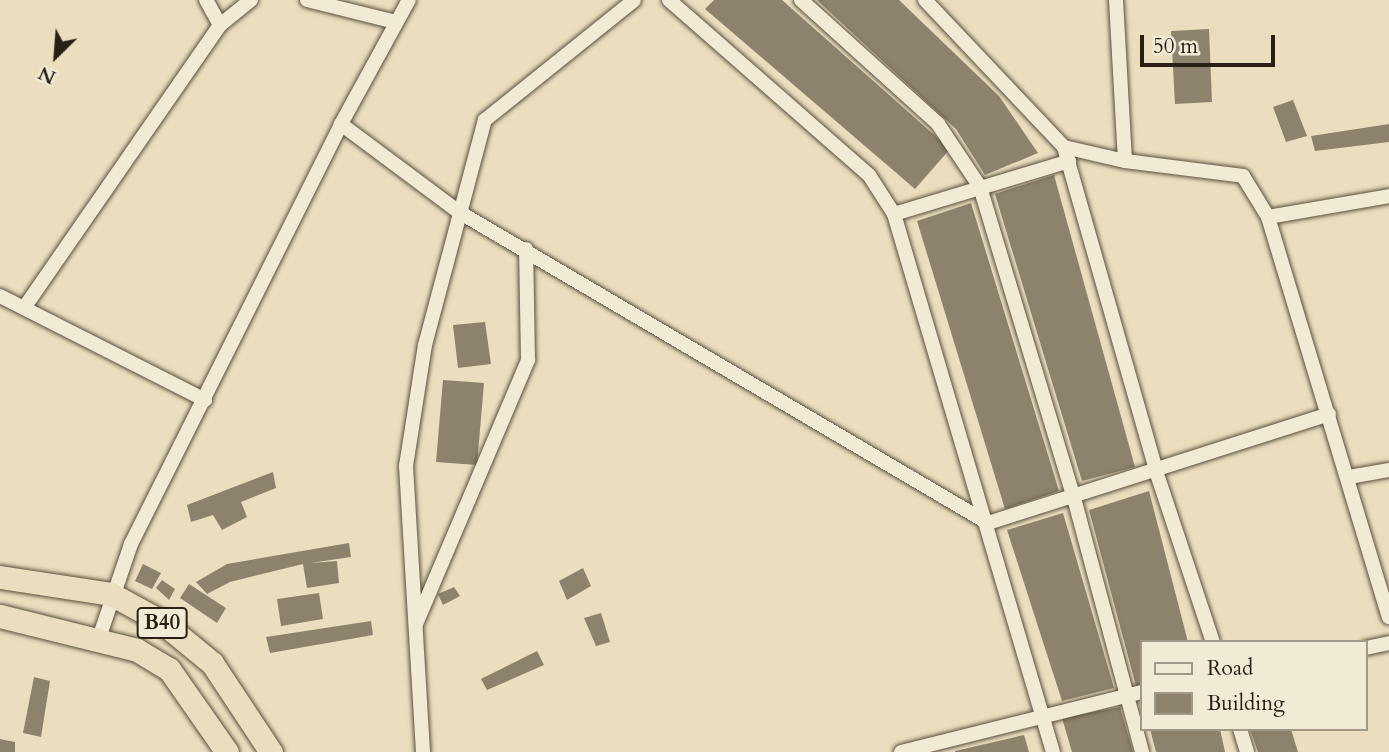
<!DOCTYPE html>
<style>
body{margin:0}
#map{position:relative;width:1389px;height:752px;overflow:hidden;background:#eadebe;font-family:Cardo,serif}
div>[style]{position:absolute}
.building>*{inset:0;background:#8d836d}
.roads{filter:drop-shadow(0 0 2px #59503f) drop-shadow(0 0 2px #59503f)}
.minor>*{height:14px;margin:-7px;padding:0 7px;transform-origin:7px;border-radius:7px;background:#f1ead5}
.trunk>*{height:23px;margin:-11.5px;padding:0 11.5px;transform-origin:11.5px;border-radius:11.5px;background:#eadebe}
span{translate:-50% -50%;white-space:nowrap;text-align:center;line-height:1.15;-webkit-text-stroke:7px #f1ead5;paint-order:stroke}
.shield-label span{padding:2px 5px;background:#f1ead5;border:2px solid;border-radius:5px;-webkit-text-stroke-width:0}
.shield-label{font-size:21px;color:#292015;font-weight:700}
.legend{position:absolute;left:1140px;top:640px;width:228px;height:91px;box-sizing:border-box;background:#f1ead5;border:2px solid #a19988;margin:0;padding:9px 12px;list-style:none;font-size:21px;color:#292015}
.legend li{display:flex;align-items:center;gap:14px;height:35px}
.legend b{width:35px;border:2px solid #a19988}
.north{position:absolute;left:21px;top:21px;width:70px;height:70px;-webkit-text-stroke:5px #f1ead5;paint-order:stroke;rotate:205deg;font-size:19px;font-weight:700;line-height:28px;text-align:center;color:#292015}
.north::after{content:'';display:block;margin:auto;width:24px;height:32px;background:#292015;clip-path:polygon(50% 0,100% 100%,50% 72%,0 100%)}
.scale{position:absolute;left:1140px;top:35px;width:135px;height:32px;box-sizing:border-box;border:4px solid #292015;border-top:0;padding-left:9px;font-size:21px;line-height:24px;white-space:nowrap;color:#292015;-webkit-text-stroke:5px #f1ead5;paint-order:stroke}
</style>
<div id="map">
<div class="building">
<div style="clip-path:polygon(714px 0,782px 0,950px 149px,915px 189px,705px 9px)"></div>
<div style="clip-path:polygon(817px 0,899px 0,999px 96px,1038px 153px,985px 175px,956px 129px)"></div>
<div style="clip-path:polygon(1209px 29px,1212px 102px,1175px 104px,1171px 31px)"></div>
<div style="clip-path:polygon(1293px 100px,1307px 136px,1286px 142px,1273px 107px)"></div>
<div style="clip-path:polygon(1389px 124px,1389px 142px,1315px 151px,1311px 136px)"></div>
<div style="clip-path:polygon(1054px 175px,1135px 467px,1082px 481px,995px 194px)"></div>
<div style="clip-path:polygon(971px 203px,1059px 491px,1005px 509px,917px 221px)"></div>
<div style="clip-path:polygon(485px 322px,491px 364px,458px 368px,453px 325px)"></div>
<div style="clip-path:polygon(443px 380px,484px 383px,477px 465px,436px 462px)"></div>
<div style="clip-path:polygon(273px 472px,276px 488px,241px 502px,247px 517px,222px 530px,213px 515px,191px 522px,187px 505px)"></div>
<div style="clip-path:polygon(1149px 491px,1188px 642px,1142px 642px,1142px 684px,1136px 686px,1089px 510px)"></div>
<div style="clip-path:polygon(1063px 513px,1114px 688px,1062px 701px,1007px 530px)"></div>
<div style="clip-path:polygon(349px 543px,351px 557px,310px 563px,337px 561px,339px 583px,307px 588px,303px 564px,230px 582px,207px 594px,196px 582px,227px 564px)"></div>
<div style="clip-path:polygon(143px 564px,161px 573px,152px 589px,135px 581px)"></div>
<div style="clip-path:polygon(583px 568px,591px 586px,567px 600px,559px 581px)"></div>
<div style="clip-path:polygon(162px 580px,175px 589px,169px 600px,156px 588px)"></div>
<div style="clip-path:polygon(189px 584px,226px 608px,217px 623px,180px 598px)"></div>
<div style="clip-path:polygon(454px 587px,460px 596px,443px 605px,438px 594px)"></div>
<div style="clip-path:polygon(319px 593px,323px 619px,281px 626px,277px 599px)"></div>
<div style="clip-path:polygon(601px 613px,610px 642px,596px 646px,584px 618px)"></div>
<div style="clip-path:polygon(371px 621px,373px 635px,270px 653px,266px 637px)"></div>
<div style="clip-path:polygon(537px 651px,544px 665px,487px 690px,481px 679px)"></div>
<div style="clip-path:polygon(34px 677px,50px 681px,41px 737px,23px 733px)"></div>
<div style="clip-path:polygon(1120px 707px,1133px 752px,1072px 752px,1062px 718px)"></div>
<div style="clip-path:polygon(1150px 729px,1220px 729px,1225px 752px,1156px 752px)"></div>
<div style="clip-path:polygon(1250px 729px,1291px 729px,1298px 752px,1258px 752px)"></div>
<div style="clip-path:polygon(1024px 735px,1029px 752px,955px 752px,955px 751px)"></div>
<div style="clip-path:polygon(0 739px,15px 742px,15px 752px,0 752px)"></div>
</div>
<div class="roads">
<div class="minor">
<div style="left:307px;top:0;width:92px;rotate:13.9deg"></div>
<div style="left:669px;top:0;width:266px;rotate:41.2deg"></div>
<div style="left:869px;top:175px;width:46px;rotate:57.3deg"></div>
<div style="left:894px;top:214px;width:561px;rotate:73.54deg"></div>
<div style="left:801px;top:0;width:185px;rotate:42.1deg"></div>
<div style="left:938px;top:124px;width:76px;rotate:56.3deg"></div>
<div style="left:980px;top:187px;width:325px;rotate:73.2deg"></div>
<div style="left:1074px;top:498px;width:263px;rotate:75deg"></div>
<div style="left:925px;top:0;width:202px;rotate:46.6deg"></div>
<div style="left:1064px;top:147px;width:337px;rotate:74.1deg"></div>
<div style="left:1156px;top:471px;width:180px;rotate:71.6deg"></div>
<div style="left:1116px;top:0;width:161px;rotate:86.8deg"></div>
<div style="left:220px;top:25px;width:40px;rotate:-39deg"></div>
<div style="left:341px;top:124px;width:147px;rotate:36.7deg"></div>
<div style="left:459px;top:212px;width:614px;rotate:30.45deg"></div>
<div style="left:988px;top:523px;width:358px;rotate:-17.7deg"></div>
<div style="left:1064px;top:147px;width:63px;rotate:12.9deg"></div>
<div style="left:1125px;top:161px;width:119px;rotate:7.2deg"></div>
<div style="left:1243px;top:176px;width:48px;rotate:58.6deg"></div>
<div style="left:1268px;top:217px;width:123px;rotate:-9.8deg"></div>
<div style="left:894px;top:214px;width:183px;rotate:-16.8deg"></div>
<div style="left:1268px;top:217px;width:418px;rotate:73.2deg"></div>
<div style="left:0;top:296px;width:230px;rotate:26.9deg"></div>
<div style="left:24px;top:308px;width:344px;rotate:-55.3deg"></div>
<div style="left:220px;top:25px;width:29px;rotate:-119deg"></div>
<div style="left:1349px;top:477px;width:41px;rotate:-9.9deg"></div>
<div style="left:416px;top:624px;width:287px;rotate:-67deg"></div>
<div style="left:528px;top:360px;width:111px;rotate:-91deg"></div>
<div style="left:99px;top:638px;width:99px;rotate:-71.2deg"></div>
<div style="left:131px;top:544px;width:470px;rotate:-63.4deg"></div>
<div style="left:341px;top:124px;width:141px;rotate:-61.3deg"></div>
<div style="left:1366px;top:648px;width:24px;rotate:-12deg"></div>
<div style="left:1240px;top:729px;width:24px;rotate:73deg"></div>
<div style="left:423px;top:752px;width:287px;rotate:-93.4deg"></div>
<div style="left:406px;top:466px;width:122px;rotate:-81.1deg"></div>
<div style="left:425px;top:345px;width:233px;rotate:-75.1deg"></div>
<div style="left:485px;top:120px;width:191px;rotate:-38.8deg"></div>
<div style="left:901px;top:752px;width:248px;rotate:-14deg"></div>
</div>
<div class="trunk">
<div style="left:0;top:577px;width:112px;rotate:8.7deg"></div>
<div style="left:111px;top:594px;width:58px;rotate:28.8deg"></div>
<div style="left:162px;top:622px;width:65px;rotate:39.4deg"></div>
<div style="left:212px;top:663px;width:107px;rotate:56.5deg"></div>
<div style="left:0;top:616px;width:141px;rotate:13.9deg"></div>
<div style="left:137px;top:650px;width:37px;rotate:31deg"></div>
<div style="left:169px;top:669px;width:101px;rotate:55.1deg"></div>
</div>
</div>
<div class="shield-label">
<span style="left:162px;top:623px">B40</span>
</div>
<ul class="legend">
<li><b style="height:9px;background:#f1ead5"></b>Road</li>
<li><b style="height:19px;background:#8d836d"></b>Building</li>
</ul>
<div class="north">N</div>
<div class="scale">50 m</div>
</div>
